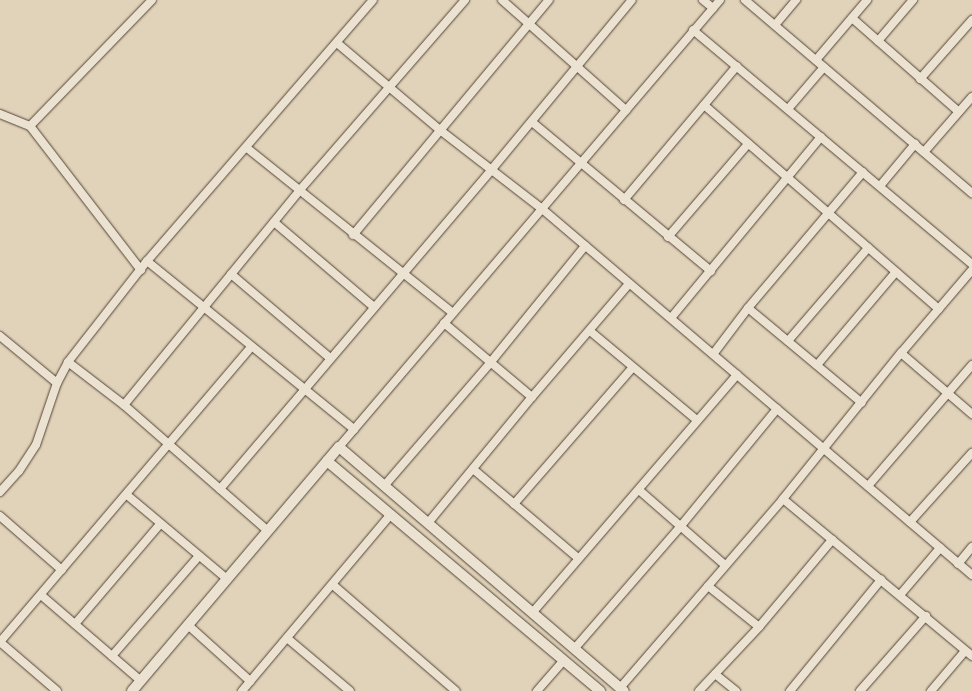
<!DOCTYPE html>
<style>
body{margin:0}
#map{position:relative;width:972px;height:691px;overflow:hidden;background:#e1d3b9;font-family:"Libre Caslon Text",serif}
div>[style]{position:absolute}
.roads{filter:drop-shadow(0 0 1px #524438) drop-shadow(0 0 1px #524438)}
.street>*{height:8px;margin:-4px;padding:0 4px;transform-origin:4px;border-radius:4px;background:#ece2d2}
.secondary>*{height:10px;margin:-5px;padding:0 5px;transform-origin:5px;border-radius:5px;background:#ece2d2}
span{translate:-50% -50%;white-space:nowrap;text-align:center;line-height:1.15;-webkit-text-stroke:4px #ece2d2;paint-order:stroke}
</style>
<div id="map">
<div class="roads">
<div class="street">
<div style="left:502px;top:0;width:166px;rotate:41.6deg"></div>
<div style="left:703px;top:0;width:13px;rotate:39deg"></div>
<div style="left:745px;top:0;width:298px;rotate:40.4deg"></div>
<div style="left:852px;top:18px;width:142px;rotate:41.3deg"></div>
<div style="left:775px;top:25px;width:33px;rotate:-50deg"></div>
<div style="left:693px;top:30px;width:364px;rotate:40deg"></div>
<div style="left:878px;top:41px;width:54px;rotate:-49.5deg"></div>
<div style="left:337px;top:43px;width:135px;rotate:40.2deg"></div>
<div style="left:440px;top:130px;width:128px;rotate:37.7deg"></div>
<div style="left:541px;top:208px;width:566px;rotate:40.41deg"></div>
<div style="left:816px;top:60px;width:79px;rotate:-49.6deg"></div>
<div style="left:920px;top:79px;width:79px;rotate:-48.6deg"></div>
<div style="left:704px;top:105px;width:311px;rotate:41deg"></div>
<div style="left:788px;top:109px;width:55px;rotate:-49.4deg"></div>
<div style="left:0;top:114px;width:32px;rotate:22deg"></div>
<div style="left:30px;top:126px;width:182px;rotate:52.4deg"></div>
<div style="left:532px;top:122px;width:233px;rotate:39.8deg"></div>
<div style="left:30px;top:126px;width:175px;rotate:-45.9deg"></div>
<div style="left:247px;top:148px;width:264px;rotate:38.7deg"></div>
<div style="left:924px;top:152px;width:73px;rotate:-48.9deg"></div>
<div style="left:880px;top:186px;width:55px;rotate:-50.2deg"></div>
<div style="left:624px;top:200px;width:175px;rotate:-49.9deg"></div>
<div style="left:274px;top:222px;width:131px;rotate:40.4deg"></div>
<div style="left:353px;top:235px;width:306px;rotate:-50.2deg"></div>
<div style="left:668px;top:237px;width:123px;rotate:-49.3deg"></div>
<div style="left:147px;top:261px;width:267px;rotate:39.1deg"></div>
<div style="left:231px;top:274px;width:130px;rotate:40.3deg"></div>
<div style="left:748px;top:308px;width:148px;rotate:39.8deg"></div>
<div style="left:671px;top:318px;width:235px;rotate:-50.4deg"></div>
<div style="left:444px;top:323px;width:115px;rotate:40.1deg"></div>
<div style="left:590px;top:331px;width:139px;rotate:39.8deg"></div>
<div style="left:0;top:336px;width:74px;rotate:39.5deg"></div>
<div style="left:788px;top:341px;width:123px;rotate:-49.3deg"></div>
<div style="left:714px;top:353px;width:56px;rotate:-52.9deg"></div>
<div style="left:748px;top:308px;width:178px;rotate:-49.8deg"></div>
<div style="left:901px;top:353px;width:94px;rotate:40.7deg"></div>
<div style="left:68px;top:362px;width:71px;rotate:37.5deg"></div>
<div style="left:124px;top:405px;width:191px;rotate:41.2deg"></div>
<div style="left:817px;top:365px;width:122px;rotate:-49.7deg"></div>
<div style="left:124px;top:405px;width:276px;rotate:-50.7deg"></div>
<div style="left:299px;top:191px;width:253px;rotate:-49deg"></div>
<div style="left:339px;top:447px;width:587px;rotate:-49.56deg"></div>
<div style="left:473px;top:469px;width:138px;rotate:40.3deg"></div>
<div style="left:384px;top:486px;width:162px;rotate:-49.2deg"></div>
<div style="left:490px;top:363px;width:151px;rotate:-50.9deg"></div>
<div style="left:868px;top:486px;width:160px;rotate:-49.3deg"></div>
<div style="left:220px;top:489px;width:420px;rotate:-49.6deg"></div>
<div style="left:492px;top:169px;width:219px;rotate:-50.4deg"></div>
<div style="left:639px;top:490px;width:114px;rotate:41.1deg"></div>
<div style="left:0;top:492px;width:28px;rotate:-48deg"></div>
<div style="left:19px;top:471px;width:31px;rotate:-57deg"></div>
<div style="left:36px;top:445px;width:65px;rotate:-71.3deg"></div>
<div style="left:57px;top:383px;width:24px;rotate:-62deg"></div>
<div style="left:68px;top:362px;width:128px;rotate:-52deg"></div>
<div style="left:147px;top:261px;width:345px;rotate:-49.1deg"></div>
<div style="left:127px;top:495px;width:131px;rotate:40deg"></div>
<div style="left:783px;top:499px;width:246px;rotate:39.7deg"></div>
<div style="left:514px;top:504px;width:181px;rotate:-49deg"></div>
<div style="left:0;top:516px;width:82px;rotate:41.1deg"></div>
<div style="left:910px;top:522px;width:93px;rotate:-48.1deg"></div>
<div style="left:428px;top:523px;width:163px;rotate:-50.5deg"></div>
<div style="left:532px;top:397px;width:149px;rotate:-49.4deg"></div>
<div style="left:958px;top:564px;width:22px;rotate:-51deg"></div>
<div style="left:333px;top:585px;width:162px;rotate:40.8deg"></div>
<div style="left:708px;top:586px;width:65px;rotate:38.8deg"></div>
<div style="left:41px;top:595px;width:132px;rotate:40.7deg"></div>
<div style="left:900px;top:595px;width:62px;rotate:-49.6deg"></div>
<div style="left:533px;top:612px;width:313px;rotate:-49.3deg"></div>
<div style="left:75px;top:624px;width:131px;rotate:-49.6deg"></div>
<div style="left:188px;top:625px;width:84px;rotate:42.1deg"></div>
<div style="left:287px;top:638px;width:82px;rotate:40.1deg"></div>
<div style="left:0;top:642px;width:387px;rotate:-49.6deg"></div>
<div style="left:0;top:642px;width:75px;rotate:40.7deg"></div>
<div style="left:575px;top:648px;width:160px;rotate:-49deg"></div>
<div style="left:680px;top:527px;width:153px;rotate:-50.6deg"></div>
<div style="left:112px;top:656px;width:131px;rotate:-49deg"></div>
<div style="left:715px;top:674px;width:27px;rotate:39deg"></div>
<div style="left:620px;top:688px;width:250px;rotate:-49.2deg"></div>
<div style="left:783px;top:499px;width:188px;rotate:-51.1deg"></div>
<div style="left:901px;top:353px;width:109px;rotate:-49.5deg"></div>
<div style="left:242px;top:691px;width:230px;rotate:-49.9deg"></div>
<div style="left:537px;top:691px;width:40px;rotate:-49deg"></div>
<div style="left:699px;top:691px;width:88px;rotate:-46.8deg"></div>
<div style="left:759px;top:627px;width:114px;rotate:-50deg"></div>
<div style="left:790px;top:691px;width:144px;rotate:-50.7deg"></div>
<div style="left:860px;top:691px;width:100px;rotate:-48.7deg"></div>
<div style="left:931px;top:691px;width:52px;rotate:-49.6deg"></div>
</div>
<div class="secondary">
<div style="left:327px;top:461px;width:357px;rotate:40.1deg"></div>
<div style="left:132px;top:691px;width:320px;rotate:-49.7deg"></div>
<div style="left:339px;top:447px;width:375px;rotate:40.6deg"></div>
</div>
</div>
</div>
